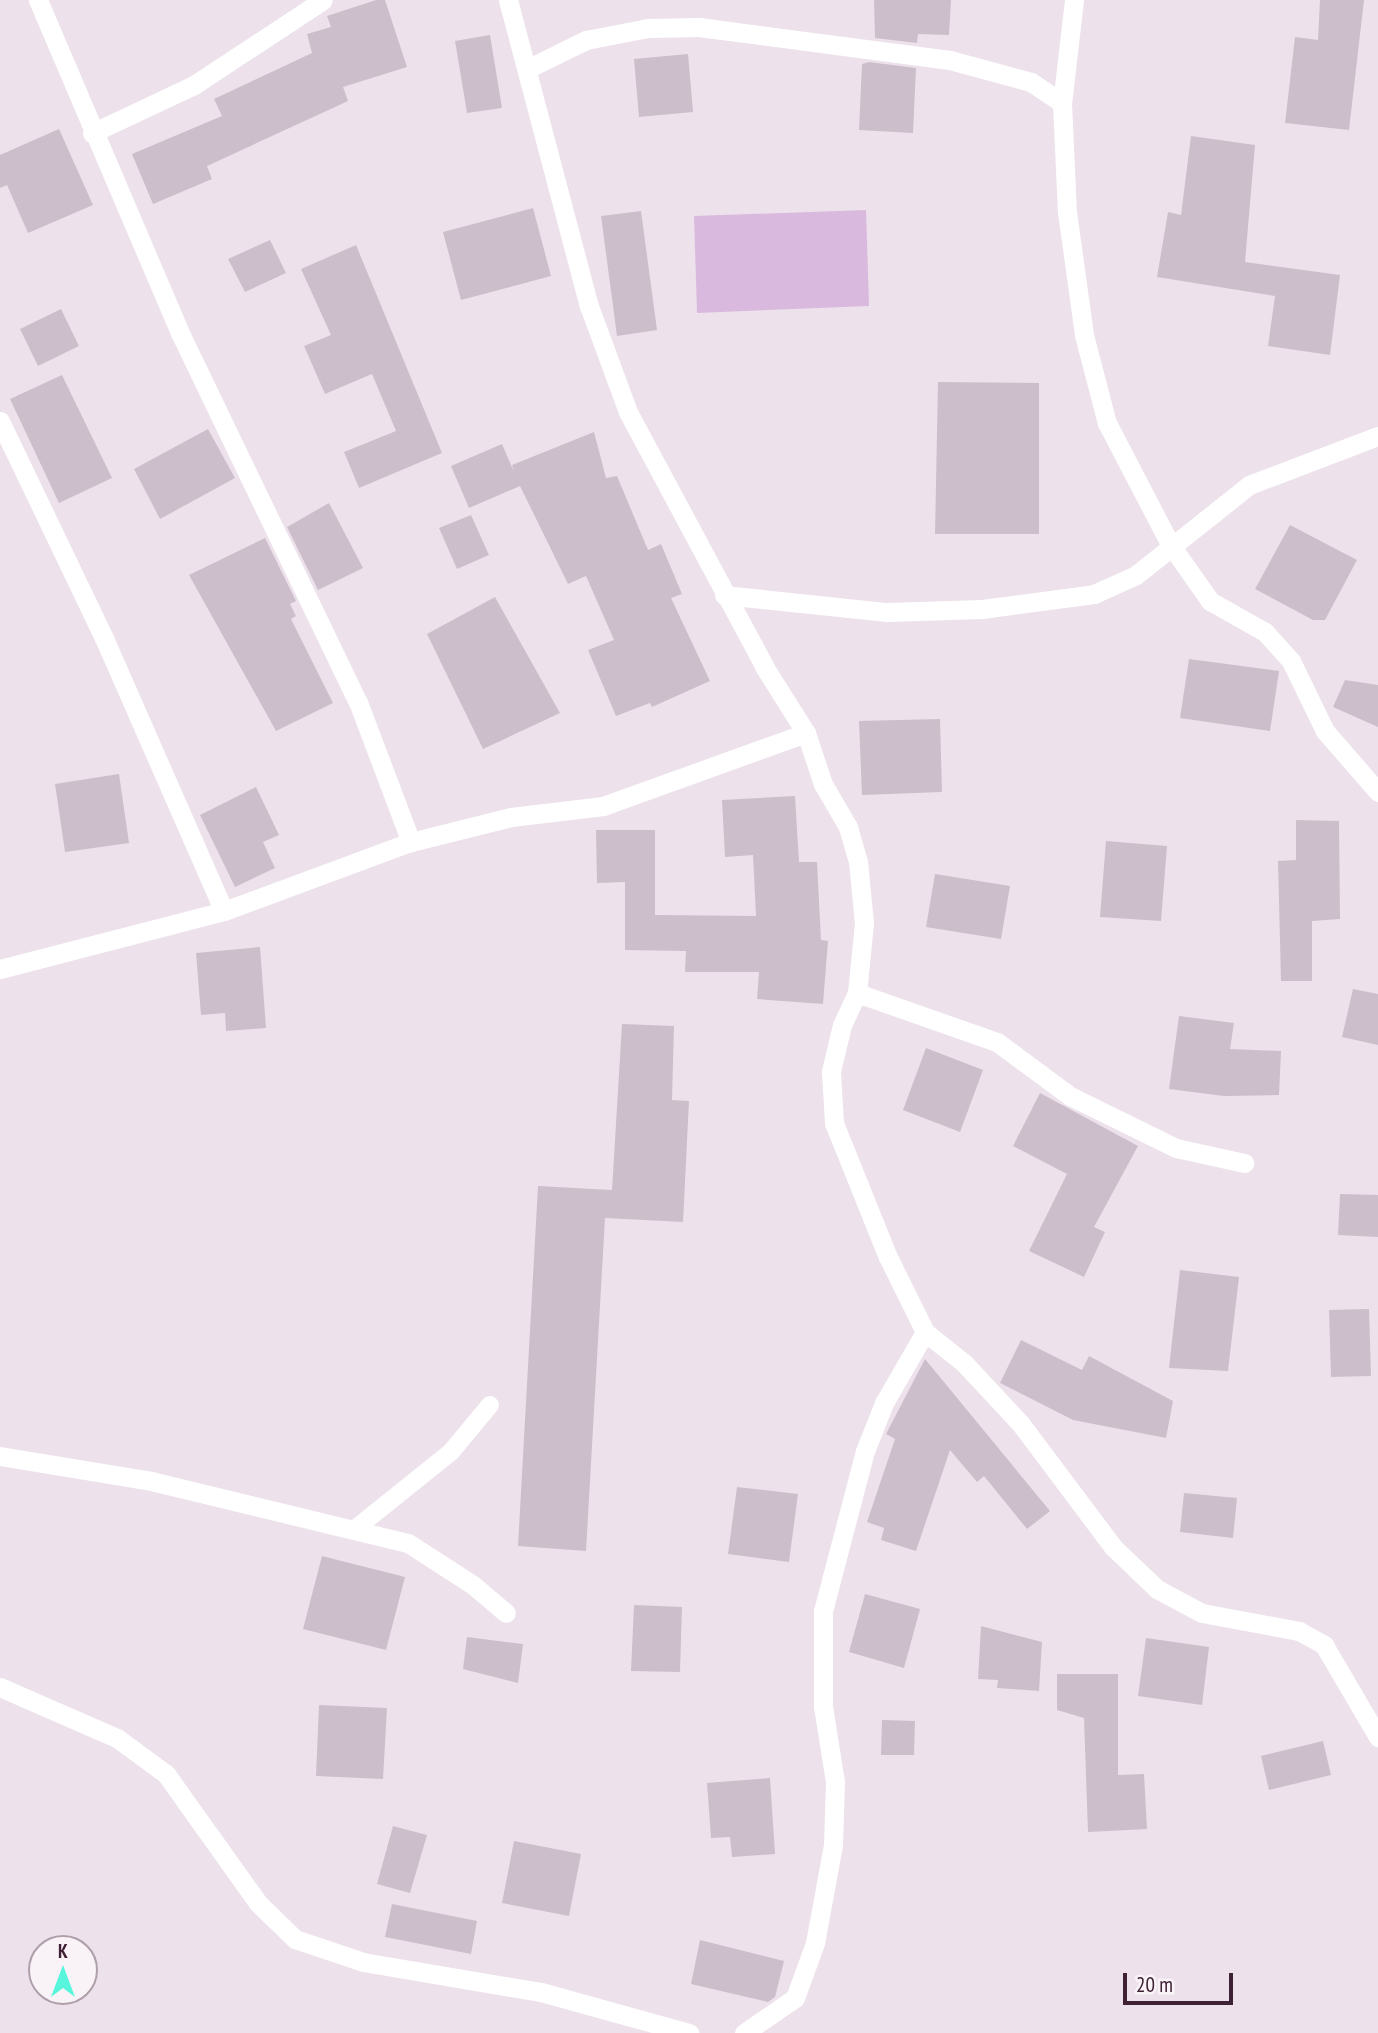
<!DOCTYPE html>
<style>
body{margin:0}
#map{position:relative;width:1378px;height:2033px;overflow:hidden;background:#ede2eb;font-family:"PT Sans Narrow",sans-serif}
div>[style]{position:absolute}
.green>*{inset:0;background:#d9bade}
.building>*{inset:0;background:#cdbecb}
.service>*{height:18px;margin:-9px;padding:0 9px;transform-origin:9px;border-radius:9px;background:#fff}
.minor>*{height:19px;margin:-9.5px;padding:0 9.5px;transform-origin:9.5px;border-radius:9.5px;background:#fff}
.tertiary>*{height:19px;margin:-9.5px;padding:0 9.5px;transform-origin:9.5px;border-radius:9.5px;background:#fff}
span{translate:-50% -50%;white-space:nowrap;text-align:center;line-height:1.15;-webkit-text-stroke:5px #f9f3f8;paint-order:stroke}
.north{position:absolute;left:28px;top:1935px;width:70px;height:70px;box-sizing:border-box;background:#f9f3f8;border:2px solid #ae9faa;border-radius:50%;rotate:0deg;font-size:19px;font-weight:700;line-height:28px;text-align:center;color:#3e2135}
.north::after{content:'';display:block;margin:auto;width:24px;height:32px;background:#57f6dc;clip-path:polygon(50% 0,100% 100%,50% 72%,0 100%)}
.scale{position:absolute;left:1123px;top:1973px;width:110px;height:32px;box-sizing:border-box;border:4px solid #3e2135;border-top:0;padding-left:9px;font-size:21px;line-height:24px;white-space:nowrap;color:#3e2135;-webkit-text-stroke:5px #f9f3f8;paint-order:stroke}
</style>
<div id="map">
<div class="green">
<div style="clip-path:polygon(866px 210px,869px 306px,697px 313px,694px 216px)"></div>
</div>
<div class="building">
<div style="clip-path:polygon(376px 0,385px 0,407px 67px,343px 87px,348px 101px,207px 166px,212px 179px,153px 204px,132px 154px,222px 116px,214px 99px,312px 53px,307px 34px,331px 27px,327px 16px)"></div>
<div style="clip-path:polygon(874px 0,951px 0,949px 35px,918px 34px,917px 43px,875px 38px)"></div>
<div style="clip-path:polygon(1320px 0,1364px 0,1349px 130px,1285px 123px,1295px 37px,1318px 40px)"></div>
<div style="clip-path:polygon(490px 35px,502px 108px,467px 113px,455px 41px)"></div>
<div style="clip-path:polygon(688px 54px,693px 112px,639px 117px,634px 59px)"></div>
<div style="clip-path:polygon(869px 62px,916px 68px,913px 133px,859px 130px,862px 64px)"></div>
<div style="clip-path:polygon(59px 129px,93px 205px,28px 233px,7px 185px,0 188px,0 155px)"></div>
<div style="clip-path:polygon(1191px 136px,1255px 145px,1245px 262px,1340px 275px,1330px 355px,1268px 346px,1275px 296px,1157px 277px,1168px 212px,1181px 215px)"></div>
<div style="clip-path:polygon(533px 208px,551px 276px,461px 300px,443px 232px)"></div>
<div style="clip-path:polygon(641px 211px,657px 330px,617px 336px,601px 216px)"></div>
<div style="clip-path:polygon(270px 240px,286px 273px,245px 292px,228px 259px)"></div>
<div style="clip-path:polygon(356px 245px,442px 453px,359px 488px,344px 452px,396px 431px,372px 374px,325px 394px,304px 346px,331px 335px,301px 269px)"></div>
<div style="clip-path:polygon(61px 309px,79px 346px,38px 366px,20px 329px)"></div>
<div style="clip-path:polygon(62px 375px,112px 478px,59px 503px,10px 399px)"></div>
<div style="clip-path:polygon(938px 382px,1039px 383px,1039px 534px,935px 534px)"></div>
<div style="clip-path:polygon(208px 429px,235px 478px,160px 519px,134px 469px)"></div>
<div style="clip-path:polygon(594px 432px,606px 478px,617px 476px,648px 550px,661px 544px,682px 594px,671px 598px,710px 681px,652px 707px,650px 703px,616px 716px,588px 650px,614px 640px,586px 576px,568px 584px,520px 486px,469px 508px,451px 466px,502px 444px,514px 472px,512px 465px)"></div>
<div style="clip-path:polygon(329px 503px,363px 568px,318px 590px,287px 527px)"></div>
<div style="clip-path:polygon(471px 515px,489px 555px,457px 569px,439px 528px)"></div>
<div style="clip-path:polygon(1290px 525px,1357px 560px,1325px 620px,1313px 620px,1255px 589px)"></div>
<div style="clip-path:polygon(265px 538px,296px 601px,290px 604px,296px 616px,291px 619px,333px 703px,276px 731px,189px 575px)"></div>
<div style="clip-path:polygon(495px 597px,560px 713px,483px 749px,427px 634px)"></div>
<div style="clip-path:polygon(1189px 659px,1279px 671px,1270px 731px,1180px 718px)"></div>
<div style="clip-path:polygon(1345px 680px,1378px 685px,1378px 727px,1333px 707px)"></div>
<div style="clip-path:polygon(940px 719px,942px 792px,862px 795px,859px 721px)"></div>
<div style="clip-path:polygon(119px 774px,129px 843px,65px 852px,55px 784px)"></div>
<div style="clip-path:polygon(256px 787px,279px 835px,263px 842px,275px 868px,235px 887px,200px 815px)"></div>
<div style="clip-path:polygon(795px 796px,799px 862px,817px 862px,821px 940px,828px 941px,823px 1004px,757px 999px,759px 972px,685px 972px,686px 951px,625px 950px,625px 882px,597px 883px,596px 830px,655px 830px,655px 915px,756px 916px,753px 855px,725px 857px,722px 800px)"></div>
<div style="clip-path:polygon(1296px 820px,1339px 821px,1340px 919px,1312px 921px,1312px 981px,1281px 981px,1278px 861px,1296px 860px)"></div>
<div style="clip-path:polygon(1106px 841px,1167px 846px,1161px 921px,1100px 917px)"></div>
<div style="clip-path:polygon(935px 874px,1010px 886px,1001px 939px,926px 927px)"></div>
<div style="clip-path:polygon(260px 947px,266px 1028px,226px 1031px,225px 1013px,201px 1015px,196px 953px)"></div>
<div style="clip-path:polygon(1353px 989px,1378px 994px,1378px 1045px,1342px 1037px)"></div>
<div style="clip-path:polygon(1179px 1016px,1234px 1023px,1230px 1049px,1281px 1051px,1279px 1095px,1224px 1096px,1169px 1089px)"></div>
<div style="clip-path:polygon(622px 1024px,674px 1026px,672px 1100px,689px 1101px,683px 1222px,605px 1218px,586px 1551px,518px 1546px,538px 1186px,612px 1190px)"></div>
<div style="clip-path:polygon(926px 1048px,983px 1070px,960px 1132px,903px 1110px)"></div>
<div style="clip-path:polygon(1040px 1093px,1138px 1146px,1094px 1227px,1105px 1232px,1084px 1277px,1029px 1251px,1067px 1174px,1013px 1146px)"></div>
<div style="clip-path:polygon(1340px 1194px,1378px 1195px,1378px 1237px,1338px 1235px)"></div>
<div style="clip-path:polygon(1180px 1270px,1239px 1277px,1228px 1371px,1169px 1368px)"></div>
<div style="clip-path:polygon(1369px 1309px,1371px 1376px,1331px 1377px,1329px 1310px)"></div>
<div style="clip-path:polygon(1021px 1340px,1082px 1370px,1089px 1356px,1173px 1401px,1166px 1438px,1073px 1420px,1000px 1383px)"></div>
<div style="clip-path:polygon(925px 1359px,1050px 1511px,1027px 1529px,984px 1476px,977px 1482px,950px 1450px,916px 1551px,881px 1540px,884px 1528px,867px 1522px,895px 1439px,886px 1434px)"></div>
<div style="clip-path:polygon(737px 1487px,798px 1494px,789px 1562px,728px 1554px)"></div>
<div style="clip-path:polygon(1184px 1493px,1237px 1498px,1233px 1538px,1180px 1532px)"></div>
<div style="clip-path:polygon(322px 1556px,405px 1577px,386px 1650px,303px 1629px)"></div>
<div style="clip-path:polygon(865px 1594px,920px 1609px,904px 1668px,849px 1652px)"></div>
<div style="clip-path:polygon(634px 1605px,682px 1607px,680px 1672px,631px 1671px)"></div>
<div style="clip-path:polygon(981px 1626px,1042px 1642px,1039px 1691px,997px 1688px,998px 1680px,978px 1679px)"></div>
<div style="clip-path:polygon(467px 1637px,523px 1644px,518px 1683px,463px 1669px)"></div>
<div style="clip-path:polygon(1146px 1638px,1209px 1647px,1202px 1705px,1138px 1696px)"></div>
<div style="clip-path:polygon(1057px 1674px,1118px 1674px,1118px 1775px,1144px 1774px,1147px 1829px,1088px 1832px,1084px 1718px,1057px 1710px)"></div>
<div style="clip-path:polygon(319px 1705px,387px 1708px,383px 1779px,316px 1776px)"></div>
<div style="clip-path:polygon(882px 1720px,915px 1721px,914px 1755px,881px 1755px)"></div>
<div style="clip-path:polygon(1323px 1741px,1331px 1775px,1269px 1790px,1261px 1756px)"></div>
<div style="clip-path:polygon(770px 1778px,775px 1854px,732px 1857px,730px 1837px,711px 1838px,707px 1783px)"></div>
<div style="clip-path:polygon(393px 1826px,427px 1835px,410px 1893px,377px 1884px)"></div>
<div style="clip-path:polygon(514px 1841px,581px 1854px,569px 1916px,502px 1903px)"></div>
<div style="clip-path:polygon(392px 1904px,477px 1921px,471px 1954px,385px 1937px)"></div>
<div style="clip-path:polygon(700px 1940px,784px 1961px,775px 1997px,768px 2002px,691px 1984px)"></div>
</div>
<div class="service">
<div style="left:355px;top:1529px;width:123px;rotate:-38.7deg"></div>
<div style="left:451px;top:1452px;width:61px;rotate:-50.3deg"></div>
</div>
<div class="minor">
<div style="left:38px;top:0;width:364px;rotate:66.9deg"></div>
<div style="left:181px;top:335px;width:407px;rotate:64.3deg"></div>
<div style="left:358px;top:702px;width:150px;rotate:69.3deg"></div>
<div style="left:1074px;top:0;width:104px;rotate:96.6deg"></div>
<div style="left:1062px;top:103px;width:109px;rotate:87.4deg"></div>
<div style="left:1067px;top:212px;width:124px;rotate:82.1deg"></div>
<div style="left:1084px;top:335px;width:91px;rotate:75.4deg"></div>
<div style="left:1107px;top:423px;width:136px;rotate:62.5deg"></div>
<div style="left:1170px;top:544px;width:70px;rotate:54.9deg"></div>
<div style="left:1210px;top:601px;width:63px;rotate:29.4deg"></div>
<div style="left:1265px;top:632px;width:39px;rotate:48deg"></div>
<div style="left:1291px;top:661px;width:78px;rotate:64.1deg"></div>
<div style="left:1325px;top:731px;width:81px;rotate:49deg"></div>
<div style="left:527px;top:69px;width:66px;rotate:-26.2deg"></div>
<div style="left:586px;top:40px;width:63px;rotate:-11deg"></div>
<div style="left:648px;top:28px;width:51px;rotate:-1.1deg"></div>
<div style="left:699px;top:27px;width:253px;rotate:7.5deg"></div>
<div style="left:950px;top:60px;width:84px;rotate:15.2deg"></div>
<div style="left:1031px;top:82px;width:37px;rotate:34deg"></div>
<div style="left:92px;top:133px;width:113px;rotate:-25.2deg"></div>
<div style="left:194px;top:85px;width:154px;rotate:-33.4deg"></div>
<div style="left:0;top:421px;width:241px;rotate:64.4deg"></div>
<div style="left:104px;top:638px;width:298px;rotate:66.3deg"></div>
<div style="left:0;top:969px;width:231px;rotate:-14.5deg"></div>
<div style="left:224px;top:911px;width:199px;rotate:-20.3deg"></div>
<div style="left:411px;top:842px;width:103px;rotate:-14deg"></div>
<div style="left:511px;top:817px;width:93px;rotate:-6.8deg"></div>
<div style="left:603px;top:806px;width:216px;rotate:-19.8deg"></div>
<div style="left:806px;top:733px;width:54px;rotate:71.6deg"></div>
<div style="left:823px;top:784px;width:50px;rotate:59.8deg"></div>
<div style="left:848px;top:827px;width:35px;rotate:74deg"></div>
<div style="left:858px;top:861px;width:62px;rotate:84.5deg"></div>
<div style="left:864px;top:923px;width:70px;rotate:95.7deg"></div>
<div style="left:857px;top:993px;width:35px;rotate:115deg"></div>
<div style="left:842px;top:1025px;width:47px;rotate:103.4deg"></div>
<div style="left:831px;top:1071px;width:52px;rotate:86.7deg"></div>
<div style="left:834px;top:1123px;width:144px;rotate:68.1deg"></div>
<div style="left:888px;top:1257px;width:84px;rotate:63.7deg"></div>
<div style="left:925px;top:1332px;width:50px;rotate:38.5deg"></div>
<div style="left:964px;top:1363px;width:82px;rotate:47deg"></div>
<div style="left:1020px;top:1423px;width:155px;rotate:53.1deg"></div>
<div style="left:1113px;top:1547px;width:61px;rotate:43.7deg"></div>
<div style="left:1157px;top:1589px;width:51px;rotate:28.1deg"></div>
<div style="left:1202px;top:1613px;width:99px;rotate:10.5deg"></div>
<div style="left:1299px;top:1631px;width:29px;rotate:29deg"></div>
<div style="left:1324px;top:1645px;width:107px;rotate:59.6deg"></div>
<div style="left:857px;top:993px;width:148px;rotate:19.3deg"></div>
<div style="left:997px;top:1042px;width:91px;rotate:36.5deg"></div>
<div style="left:1070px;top:1096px;width:118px;rotate:26.1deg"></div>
<div style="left:1176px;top:1148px;width:70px;rotate:12.4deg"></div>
<div style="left:0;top:1456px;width:153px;rotate:9.4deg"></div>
<div style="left:151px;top:1481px;width:264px;rotate:13.6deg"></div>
<div style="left:408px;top:1543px;width:77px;rotate:32.9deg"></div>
<div style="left:473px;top:1585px;width:43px;rotate:40.3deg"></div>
<div style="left:0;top:1687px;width:128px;rotate:23.6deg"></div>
<div style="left:117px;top:1738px;width:61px;rotate:36.3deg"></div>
<div style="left:166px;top:1774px;width:158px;rotate:54.5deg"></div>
<div style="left:258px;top:1903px;width:52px;rotate:44.2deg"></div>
<div style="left:295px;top:1939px;width:72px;rotate:18.7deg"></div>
<div style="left:363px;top:1962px;width:181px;rotate:9.6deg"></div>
<div style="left:541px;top:1992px;width:154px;rotate:15.5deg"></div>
<div style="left:744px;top:2033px;width:62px;rotate:-34.5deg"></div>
<div style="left:795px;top:1998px;width:59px;rotate:-70deg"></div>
<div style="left:815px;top:1943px;width:100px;rotate:-79.6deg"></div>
<div style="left:833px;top:1845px;width:63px;rotate:-88.2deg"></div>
<div style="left:835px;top:1782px;width:77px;rotate:-99deg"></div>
<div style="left:823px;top:1706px;width:95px;rotate:-90deg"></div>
<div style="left:823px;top:1611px;width:165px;rotate:-75.3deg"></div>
<div style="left:865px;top:1451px;width:52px;rotate:-68.4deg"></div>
<div style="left:884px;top:1403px;width:82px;rotate:-60deg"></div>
</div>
<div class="tertiary">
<div style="left:508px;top:0;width:317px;rotate:75.2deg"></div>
<div style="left:589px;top:306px;width:113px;rotate:69.8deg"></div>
<div style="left:628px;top:412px;width:290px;rotate:61.8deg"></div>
<div style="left:765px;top:668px;width:77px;rotate:57.8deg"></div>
<div style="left:724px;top:595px;width:164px;rotate:6deg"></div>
<div style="left:887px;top:612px;width:95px;rotate:-1.8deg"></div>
<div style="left:982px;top:609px;width:113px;rotate:-7.6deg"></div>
<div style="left:1094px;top:594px;width:46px;rotate:-24.3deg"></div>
<div style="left:1136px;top:575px;width:144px;rotate:-38.5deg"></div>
<div style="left:1249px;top:485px;width:138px;rotate:-20.8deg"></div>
</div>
<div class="north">K</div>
<div class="scale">20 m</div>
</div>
